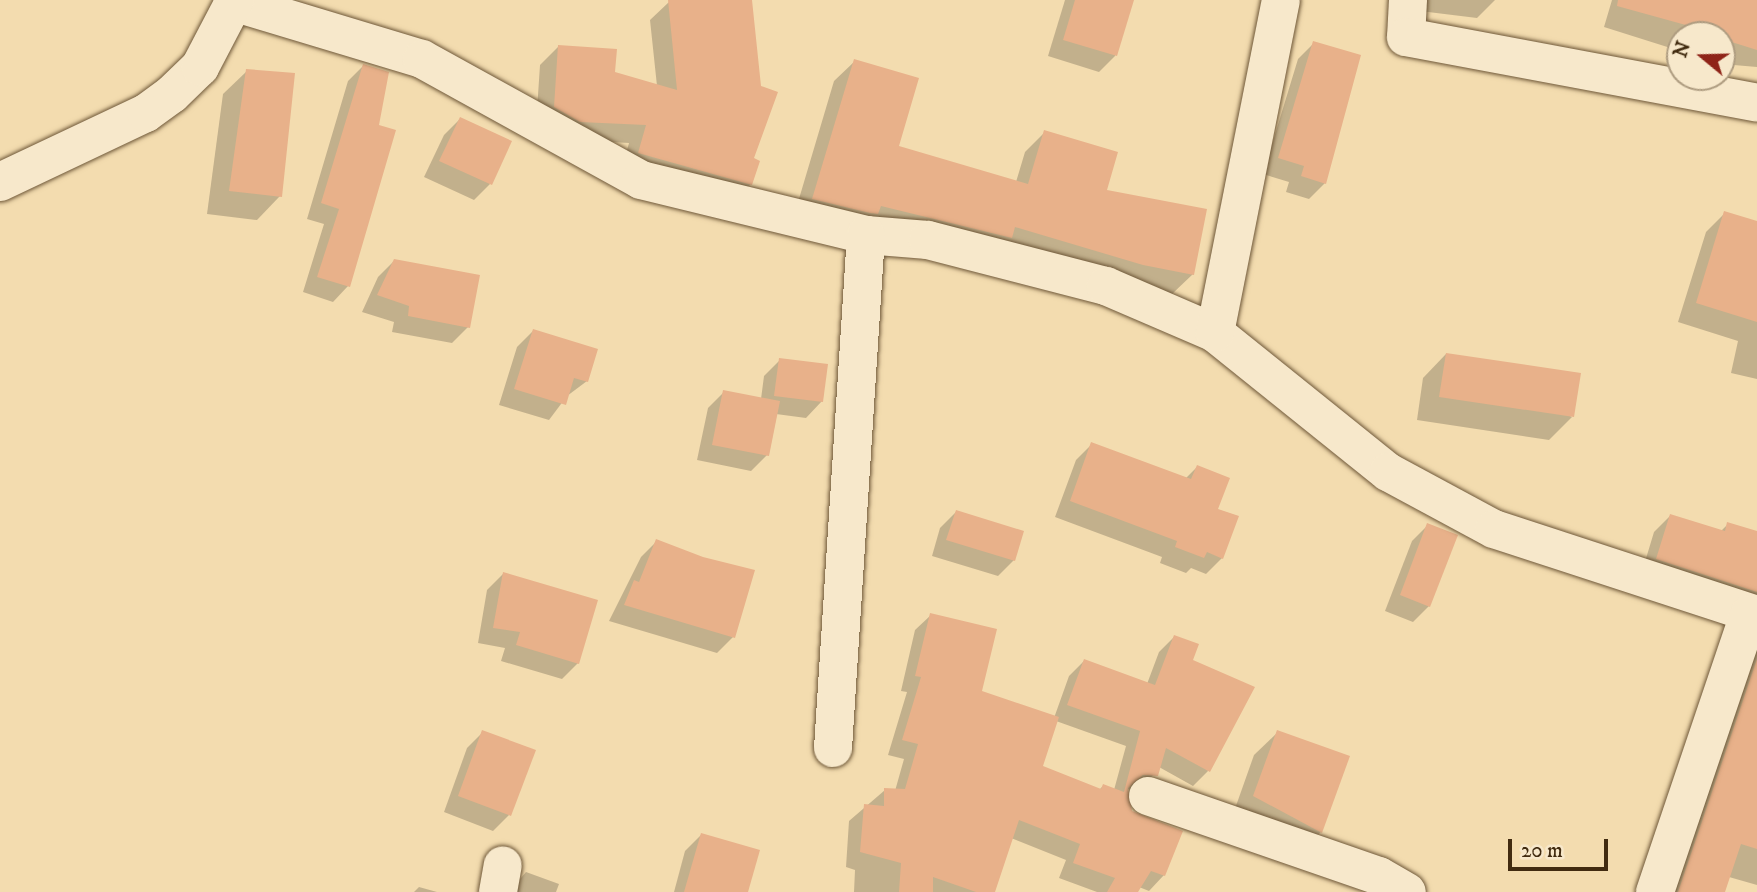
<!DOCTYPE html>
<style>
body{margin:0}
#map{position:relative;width:1757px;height:892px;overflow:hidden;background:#f3dcaf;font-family:"IM FELL DW Pica",serif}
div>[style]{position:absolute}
.shadow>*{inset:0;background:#0003}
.building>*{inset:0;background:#e8b18a}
.roads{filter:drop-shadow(0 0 2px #6e5738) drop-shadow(0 0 2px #6e5738)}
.minor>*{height:38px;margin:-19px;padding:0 19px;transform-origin:19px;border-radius:19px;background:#f7e8cb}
span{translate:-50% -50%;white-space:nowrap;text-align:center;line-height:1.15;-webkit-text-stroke:6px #f7e8cb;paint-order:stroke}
.north{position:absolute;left:1666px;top:21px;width:70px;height:70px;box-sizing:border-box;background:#f7e8cb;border:2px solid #ae9c80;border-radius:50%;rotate:289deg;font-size:19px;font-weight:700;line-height:28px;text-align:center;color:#412b10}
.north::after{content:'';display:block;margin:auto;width:24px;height:32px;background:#8f2418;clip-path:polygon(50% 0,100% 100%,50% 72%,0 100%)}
.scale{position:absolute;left:1508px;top:839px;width:100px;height:32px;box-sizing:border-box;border:4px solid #412b10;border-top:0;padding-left:9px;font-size:21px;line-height:24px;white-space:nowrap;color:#412b10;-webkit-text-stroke:5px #f7e8cb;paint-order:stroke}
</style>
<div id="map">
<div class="shadow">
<div style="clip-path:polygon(750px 0,751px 184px,732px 202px,621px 172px,629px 143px,561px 139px,536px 125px,540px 65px,558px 47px,613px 73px,657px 86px,650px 20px,669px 2px)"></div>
<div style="clip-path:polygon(1065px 0,1132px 0,1115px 56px,1099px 72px,1048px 56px)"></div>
<div style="clip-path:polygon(1421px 0,1495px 0,1477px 18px,1420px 11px)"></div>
<div style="clip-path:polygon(1612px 0,1757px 0,1757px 67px,1722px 64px,1722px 35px,1680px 35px,1680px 51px,1604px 27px)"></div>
<div style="clip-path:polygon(1314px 43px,1325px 183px,1309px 199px,1286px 192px,1289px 182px,1263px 174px,1298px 59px)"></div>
<div style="clip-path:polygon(855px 61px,897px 147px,1016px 182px,1025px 152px,1045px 132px,1193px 274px,1172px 294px,793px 219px,834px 81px)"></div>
<div style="clip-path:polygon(363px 66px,348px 286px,333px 302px,303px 292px,324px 224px,307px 219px,348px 81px)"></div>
<div style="clip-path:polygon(247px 71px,280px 196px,257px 220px,207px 214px,223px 94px)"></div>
<div style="clip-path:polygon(460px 119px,490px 184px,474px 200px,424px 177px,444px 135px)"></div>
<div style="clip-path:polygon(1725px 213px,1757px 223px,1757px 379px,1731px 373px,1738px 341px,1678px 322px,1706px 232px)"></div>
<div style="clip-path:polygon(395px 260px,468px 327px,452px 343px,392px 332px,394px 322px,362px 312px,378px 277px)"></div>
<div style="clip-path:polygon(533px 331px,587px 381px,567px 396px,549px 420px,499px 405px,517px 347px)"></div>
<div style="clip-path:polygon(1446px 354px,1572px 417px,1549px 440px,1417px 420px,1423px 378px)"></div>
<div style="clip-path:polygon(780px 360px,822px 401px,806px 418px,776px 414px,767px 455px,751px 471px,697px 460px,708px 408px,724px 392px,761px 399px,764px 376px)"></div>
<div style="clip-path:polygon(1092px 444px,1185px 479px,1197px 467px,1216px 510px,1222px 558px,1206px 574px,1191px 568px,1186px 573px,1160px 563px,1162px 557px,1055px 517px,1076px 460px)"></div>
<div style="clip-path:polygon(956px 512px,1014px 560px,998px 576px,932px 556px,940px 528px)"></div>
<div style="clip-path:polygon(1670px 516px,1721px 531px,1728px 524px,1757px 533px,1757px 613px,1641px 575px,1654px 532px)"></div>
<div style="clip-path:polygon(1428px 525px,1429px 606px,1413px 622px,1385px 611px,1412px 541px)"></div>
<div style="clip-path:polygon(657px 541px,703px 559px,733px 637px,717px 653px,609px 621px,641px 557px)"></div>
<div style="clip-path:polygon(503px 574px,578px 663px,562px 679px,501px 661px,505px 648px,478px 643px,487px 590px)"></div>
<div style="clip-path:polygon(evenodd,931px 615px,980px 692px,1054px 718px,1069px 676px,1084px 661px,1147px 684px,1159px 652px,1174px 637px,1191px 661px,1208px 771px,1193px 786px,1159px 767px,1141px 791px,1126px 789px,1130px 812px,1164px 875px,1149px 891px,1139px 887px,1136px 892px,1097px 892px,1059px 878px,1066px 860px,1011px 838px,993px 892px,854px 892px,855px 870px,846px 867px,849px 821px,885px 790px,895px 791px,904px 759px,888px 755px,907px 692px,901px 691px,915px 630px,931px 615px,1056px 721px,1126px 746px,1114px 790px,1103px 786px,1099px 790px,1040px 767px,1056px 721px)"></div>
<div style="clip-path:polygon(1757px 646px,1757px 885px,1729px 877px,1723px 892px,1660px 892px)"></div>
<div style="clip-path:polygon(483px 732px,509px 815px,493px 831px,444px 812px,467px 748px)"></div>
<div style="clip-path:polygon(1278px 732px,1321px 832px,1297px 855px,1231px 820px,1254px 755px)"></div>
<div style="clip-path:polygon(701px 835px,746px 892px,674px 892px,685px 851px)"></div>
<div style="clip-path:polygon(526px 872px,559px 884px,556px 892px,509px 892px)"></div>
<div style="clip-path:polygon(419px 887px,437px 892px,414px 892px)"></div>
</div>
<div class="building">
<div style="clip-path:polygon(668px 0,752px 0,761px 86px,778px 92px,754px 158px,760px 161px,752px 185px,638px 153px,646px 125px,580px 122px,554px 107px,558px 45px,617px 49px,615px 72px,677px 90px)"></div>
<div style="clip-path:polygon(1075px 0,1134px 0,1117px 56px,1063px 40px)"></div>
<div style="clip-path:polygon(1618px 0,1757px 0,1757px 50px,1722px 39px,1722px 35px,1617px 6px)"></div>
<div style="clip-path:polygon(1313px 41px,1361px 55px,1326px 184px,1301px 176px,1304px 166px,1278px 158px)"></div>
<div style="clip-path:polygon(854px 59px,919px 78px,899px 146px,1028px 184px,1044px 130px,1118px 152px,1107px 190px,1207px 209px,1194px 275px,1143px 265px,1015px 227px,1012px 238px,881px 206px,878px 214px,870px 213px,812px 199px)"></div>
<div style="clip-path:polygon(363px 64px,389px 72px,379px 125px,396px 130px,350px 287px,317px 277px,339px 209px,321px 203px)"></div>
<div style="clip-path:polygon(246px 69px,295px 73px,282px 197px,229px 191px)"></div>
<div style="clip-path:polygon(460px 117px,512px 141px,492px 185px,439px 161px)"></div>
<div style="clip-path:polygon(1724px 211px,1757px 221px,1757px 322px,1696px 303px)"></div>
<div style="clip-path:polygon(394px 259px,480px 275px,470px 328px,408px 316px,409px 306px,377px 295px)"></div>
<div style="clip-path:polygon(533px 329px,598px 349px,588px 382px,574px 378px,566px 405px,514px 389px)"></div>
<div style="clip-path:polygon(1446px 353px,1581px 373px,1574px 417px,1439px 397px)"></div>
<div style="clip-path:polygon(779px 358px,828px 364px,823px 402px,774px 396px)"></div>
<div style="clip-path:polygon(723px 390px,780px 401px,769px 456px,712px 445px)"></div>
<div style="clip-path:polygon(1091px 442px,1191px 479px,1197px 465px,1230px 478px,1218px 509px,1239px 516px,1223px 559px,1207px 552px,1204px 558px,1175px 547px,1177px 541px,1070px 501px)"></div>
<div style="clip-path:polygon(956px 510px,1024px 531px,1015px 561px,946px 540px)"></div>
<div style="clip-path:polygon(1670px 514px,1725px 531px,1727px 522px,1757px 531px,1757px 592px,1656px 559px)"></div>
<div style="clip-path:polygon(1427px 523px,1458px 535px,1430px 607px,1400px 595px)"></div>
<div style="clip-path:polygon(656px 539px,703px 557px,755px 570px,735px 638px,624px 605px,634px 580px,639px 582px)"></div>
<div style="clip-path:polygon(503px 572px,598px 600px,579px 664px,516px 645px,520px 632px,493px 628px)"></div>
<div style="clip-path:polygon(930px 613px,997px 629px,982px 691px,1059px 717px,1043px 766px,1101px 789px,1103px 784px,1124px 792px,1140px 731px,1067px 705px,1084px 659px,1155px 685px,1174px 635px,1199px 644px,1193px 660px,1255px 687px,1210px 772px,1166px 748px,1158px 776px,1143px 775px,1128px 788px,1132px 811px,1183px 831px,1165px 876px,1151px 871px,1138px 892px,1107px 892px,1115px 878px,1073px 863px,1080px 844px,1019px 820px,995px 892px,976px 892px,933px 877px,933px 892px,899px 892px,901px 863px,860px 852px,864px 804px,884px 806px,884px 788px,905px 789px,918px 744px,902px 740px,921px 677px,915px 676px)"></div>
<div style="clip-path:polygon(1757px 659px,1757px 849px,1741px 844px,1725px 892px,1678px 892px)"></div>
<div style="clip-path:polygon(482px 730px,536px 750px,511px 816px,458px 796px)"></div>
<div style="clip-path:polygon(1277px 730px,1350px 756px,1322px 833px,1253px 796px)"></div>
<div style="clip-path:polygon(701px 833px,760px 850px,748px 892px,684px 892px)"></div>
</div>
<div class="roads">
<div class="minor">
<div style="left:1408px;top:0;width:37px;rotate:93deg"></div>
<div style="left:1406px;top:37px;width:357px;rotate:10.6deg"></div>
<div style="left:233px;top:2px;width:197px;rotate:16.8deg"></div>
<div style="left:422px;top:59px;width:250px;rotate:28.9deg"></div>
<div style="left:641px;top:180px;width:232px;rotate:13.7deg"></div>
<div style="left:866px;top:235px;width:62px;rotate:4.6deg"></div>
<div style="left:928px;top:240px;width:184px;rotate:14.5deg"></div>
<div style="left:1106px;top:286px;width:119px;rotate:23.3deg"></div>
<div style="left:1215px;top:333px;width:222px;rotate:38.8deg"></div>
<div style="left:1388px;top:472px;width:120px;rotate:28.3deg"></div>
<div style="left:1494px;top:529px;width:277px;rotate:18.1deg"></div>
<div style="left:0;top:182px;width:161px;rotate:-25.3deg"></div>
<div style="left:146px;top:113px;width:32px;rotate:-36deg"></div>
<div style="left:172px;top:94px;width:39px;rotate:-44deg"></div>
<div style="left:200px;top:67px;width:76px;rotate:-62.4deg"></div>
<div style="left:1215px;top:333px;width:339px;rotate:-78.8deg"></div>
<div style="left:833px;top:748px;width:514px;rotate:-86.32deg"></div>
<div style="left:1148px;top:796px;width:244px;rotate:19.1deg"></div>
<div style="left:1379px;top:876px;width:32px;rotate:30deg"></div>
<div style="left:498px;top:892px;width:27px;rotate:-80deg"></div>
<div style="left:1655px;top:892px;width:293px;rotate:-71.3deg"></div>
</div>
</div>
<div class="north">N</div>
<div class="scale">20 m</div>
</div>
